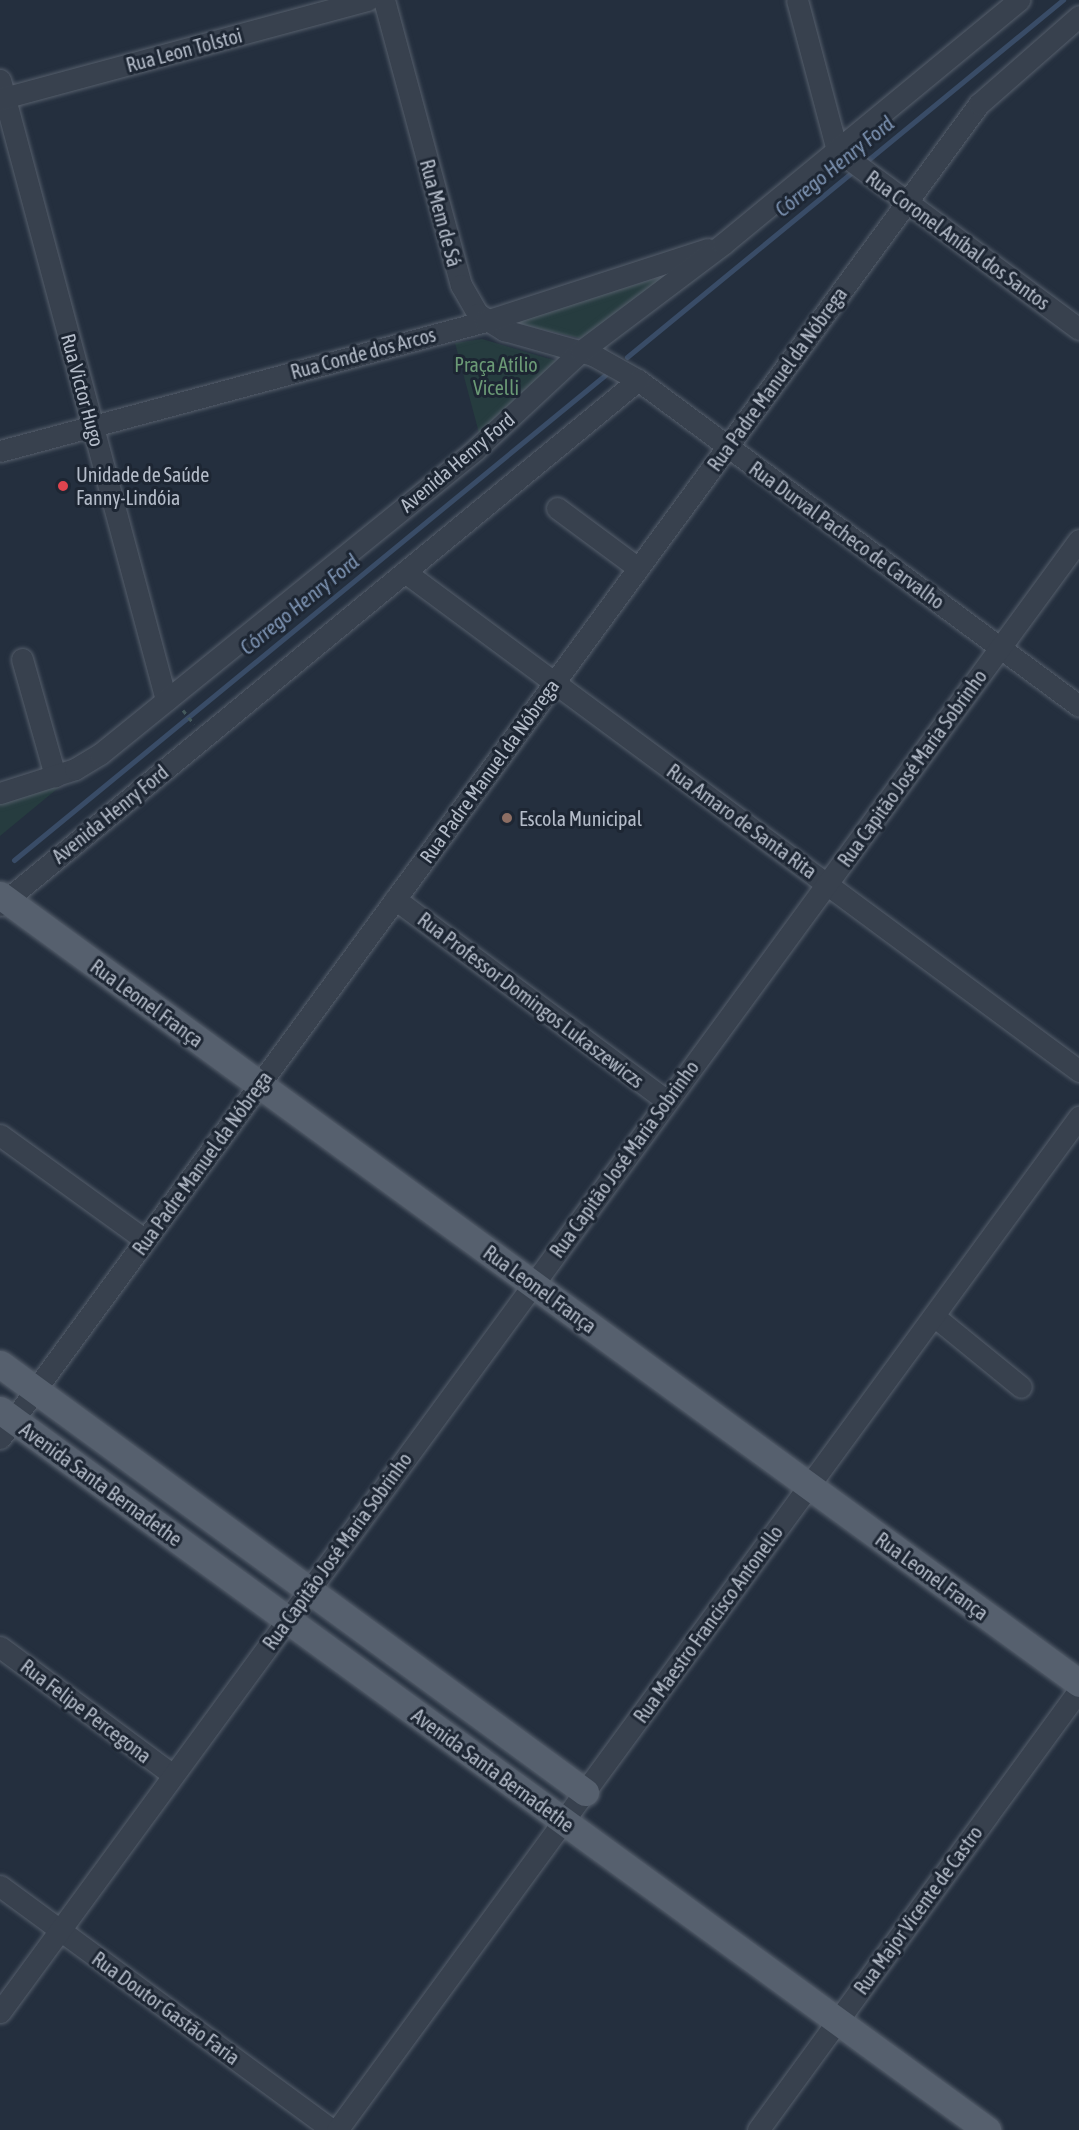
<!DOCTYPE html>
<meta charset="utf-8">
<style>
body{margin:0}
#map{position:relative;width:1079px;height:2130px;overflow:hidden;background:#242f3e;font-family:"Asap Condensed",sans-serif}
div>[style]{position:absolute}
.green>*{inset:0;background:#263c3f}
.stream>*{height:5px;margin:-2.5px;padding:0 2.5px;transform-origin:2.5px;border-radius:2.5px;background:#394c67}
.path>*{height:3px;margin-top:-1.5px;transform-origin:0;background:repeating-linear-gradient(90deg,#44595c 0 4.5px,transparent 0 9px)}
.roads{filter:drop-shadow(0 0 2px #565f6c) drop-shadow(0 0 2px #565f6c)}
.minor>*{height:21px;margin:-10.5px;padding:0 10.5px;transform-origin:10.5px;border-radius:10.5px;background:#38414e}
.major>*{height:27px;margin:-13.5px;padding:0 13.5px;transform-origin:13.5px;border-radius:13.5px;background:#56606e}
.dots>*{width:16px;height:16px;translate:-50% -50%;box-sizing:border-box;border:3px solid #1d2633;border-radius:50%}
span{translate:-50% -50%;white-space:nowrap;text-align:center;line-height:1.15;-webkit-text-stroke:6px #1d2633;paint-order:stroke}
.street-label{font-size:20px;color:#b4bcc9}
.park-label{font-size:20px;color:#6b9a76}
.poi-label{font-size:20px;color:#b4bcc9}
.left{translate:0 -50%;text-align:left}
.water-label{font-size:21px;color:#7c92b1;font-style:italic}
</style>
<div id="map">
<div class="green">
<div style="clip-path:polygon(670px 274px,583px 339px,511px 322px)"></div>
<div style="clip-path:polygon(482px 339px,557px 361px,479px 433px,455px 343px)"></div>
<div style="clip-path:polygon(63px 784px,0 836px,0 804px)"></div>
</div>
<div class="stream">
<div style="left:863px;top:164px;width:259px;rotate:-39.4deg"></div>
<div style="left:627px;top:357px;width:295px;rotate:-39.4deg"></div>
<div style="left:14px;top:860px;width:765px;rotate:-39.37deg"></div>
</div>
<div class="path">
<div style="left:183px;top:710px;width:18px;rotate:52deg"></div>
</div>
<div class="roads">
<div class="minor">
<div style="left:384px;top:0;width:295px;rotate:74.9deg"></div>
<div style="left:461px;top:285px;width:34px;rotate:60deg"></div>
<div style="left:478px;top:314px;width:31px;rotate:32deg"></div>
<div style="left:504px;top:330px;width:92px;rotate:15.7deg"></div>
<div style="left:593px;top:355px;width:51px;rotate:29.1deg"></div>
<div style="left:638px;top:380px;width:548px;rotate:36.47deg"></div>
<div style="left:797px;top:0;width:155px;rotate:75.1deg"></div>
<div style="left:837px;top:150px;width:301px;rotate:36.5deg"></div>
<div style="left:0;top:80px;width:642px;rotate:75.01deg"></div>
<div style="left:0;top:99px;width:381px;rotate:-15.1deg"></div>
<div style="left:0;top:451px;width:503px;rotate:-14.98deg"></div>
<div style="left:486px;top:321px;width:233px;rotate:-18deg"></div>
<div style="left:557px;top:508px;width:101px;rotate:36.5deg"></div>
<div style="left:405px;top:572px;width:839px;rotate:36.51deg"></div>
<div style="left:22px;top:659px;width:122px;rotate:74.2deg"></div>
<div style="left:0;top:793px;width:79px;rotate:-17.7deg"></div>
<div style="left:75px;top:769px;width:29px;rotate:-31deg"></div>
<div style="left:100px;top:754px;width:483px;rotate:-39deg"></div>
<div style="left:475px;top:450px;width:145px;rotate:-43deg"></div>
<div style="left:581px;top:351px;width:178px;rotate:-37deg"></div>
<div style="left:723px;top:244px;width:384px;rotate:-39.5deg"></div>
<div style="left:395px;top:899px;width:339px;rotate:36.6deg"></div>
<div style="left:0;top:905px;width:826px;rotate:-39.45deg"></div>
<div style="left:0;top:1135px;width:179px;rotate:35.9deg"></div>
<div style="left:934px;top:1316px;width:112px;rotate:39.2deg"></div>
<div style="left:0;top:1438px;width:1655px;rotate:-53.73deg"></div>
<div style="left:979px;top:104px;width:133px;rotate:-41.3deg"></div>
<div style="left:0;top:1647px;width:215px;rotate:36.5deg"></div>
<div style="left:0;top:1886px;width:412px;rotate:36.3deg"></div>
<div style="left:0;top:2012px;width:1825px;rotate:-53.76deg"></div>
<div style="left:337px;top:2130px;width:1256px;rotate:-53.78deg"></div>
<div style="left:758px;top:2130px;width:545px;rotate:-53.89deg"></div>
</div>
<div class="major">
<div style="left:0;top:895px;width:1336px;rotate:36.14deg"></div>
<div style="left:0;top:1364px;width:725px;rotate:36.19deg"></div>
<div style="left:0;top:1410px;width:1222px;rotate:36.11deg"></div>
</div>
</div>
<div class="dots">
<div style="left:63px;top:486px;background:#e0444e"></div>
<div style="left:507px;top:818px;background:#8d6e63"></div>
</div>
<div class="street-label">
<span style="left:184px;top:50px;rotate:-15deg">Rua Leon Tolstoi</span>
<span style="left:441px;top:213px;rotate:75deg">Rua Mem de Sá</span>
<span style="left:958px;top:240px;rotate:36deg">Rua Coronel Aníbal dos Santos</span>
<span style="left:363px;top:353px;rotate:-15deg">Rua Conde dos Arcos</span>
<span style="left:777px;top:379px;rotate:-54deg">Rua Padre Manuel da Nóbrega</span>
<span style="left:83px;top:390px;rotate:75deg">Rua Victor Hugo</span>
<span style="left:457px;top:462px;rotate:-40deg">Avenida Henry Ford</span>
<span style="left:847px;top:535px;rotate:36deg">Rua Durval Pacheco de Carvalho</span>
<span style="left:912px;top:768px;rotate:-54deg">Rua Capitão José Maria Sobrinho</span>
<span style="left:489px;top:771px;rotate:-54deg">Rua Padre Manuel da Nóbrega</span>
<span style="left:110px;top:814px;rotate:-39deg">Avenida Henry Ford</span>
<span style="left:742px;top:821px;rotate:36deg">Rua Amaro de Santa Rita</span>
<span style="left:531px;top:1000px;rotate:37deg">Rua Professor Domingos Lukaszewiczs</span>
<span style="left:147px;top:1003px;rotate:36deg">Rua Leonel França</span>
<span style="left:624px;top:1159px;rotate:-54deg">Rua Capitão José Maria Sobrinho</span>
<span style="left:202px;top:1163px;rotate:-54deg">Rua Padre Manuel da Nóbrega</span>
<span style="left:540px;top:1289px;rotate:36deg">Rua Leonel França</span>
<span style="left:101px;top:1484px;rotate:36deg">Avenida Santa Bernadethe</span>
<span style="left:337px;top:1551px;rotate:-54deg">Rua Capitão José Maria Sobrinho</span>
<span style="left:932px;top:1576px;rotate:36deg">Rua Leonel França</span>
<span style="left:708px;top:1624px;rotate:-54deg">Rua Maestro Francisco Antonello</span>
<span style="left:86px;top:1711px;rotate:37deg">Rua Felipe Percegona</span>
<span style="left:493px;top:1770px;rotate:36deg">Avenida Santa Bernadethe</span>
<span style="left:918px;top:1910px;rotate:-54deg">Rua Major Vicente de Castro</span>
<span style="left:166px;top:2008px;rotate:36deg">Rua Doutor Gastão Faria</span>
</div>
<div class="park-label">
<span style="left:496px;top:376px">Praça Atílio<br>Vicelli</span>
</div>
<div class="poi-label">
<span class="left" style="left:76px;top:486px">Unidade de Saúde<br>Fanny-Lindóia</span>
<span class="left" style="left:519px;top:818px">Escola Municipal</span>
</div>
<div class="water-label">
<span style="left:834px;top:166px;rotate:-39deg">Córrego Henry Ford</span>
<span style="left:299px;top:604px;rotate:-39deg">Córrego Henry Ford</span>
</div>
</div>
